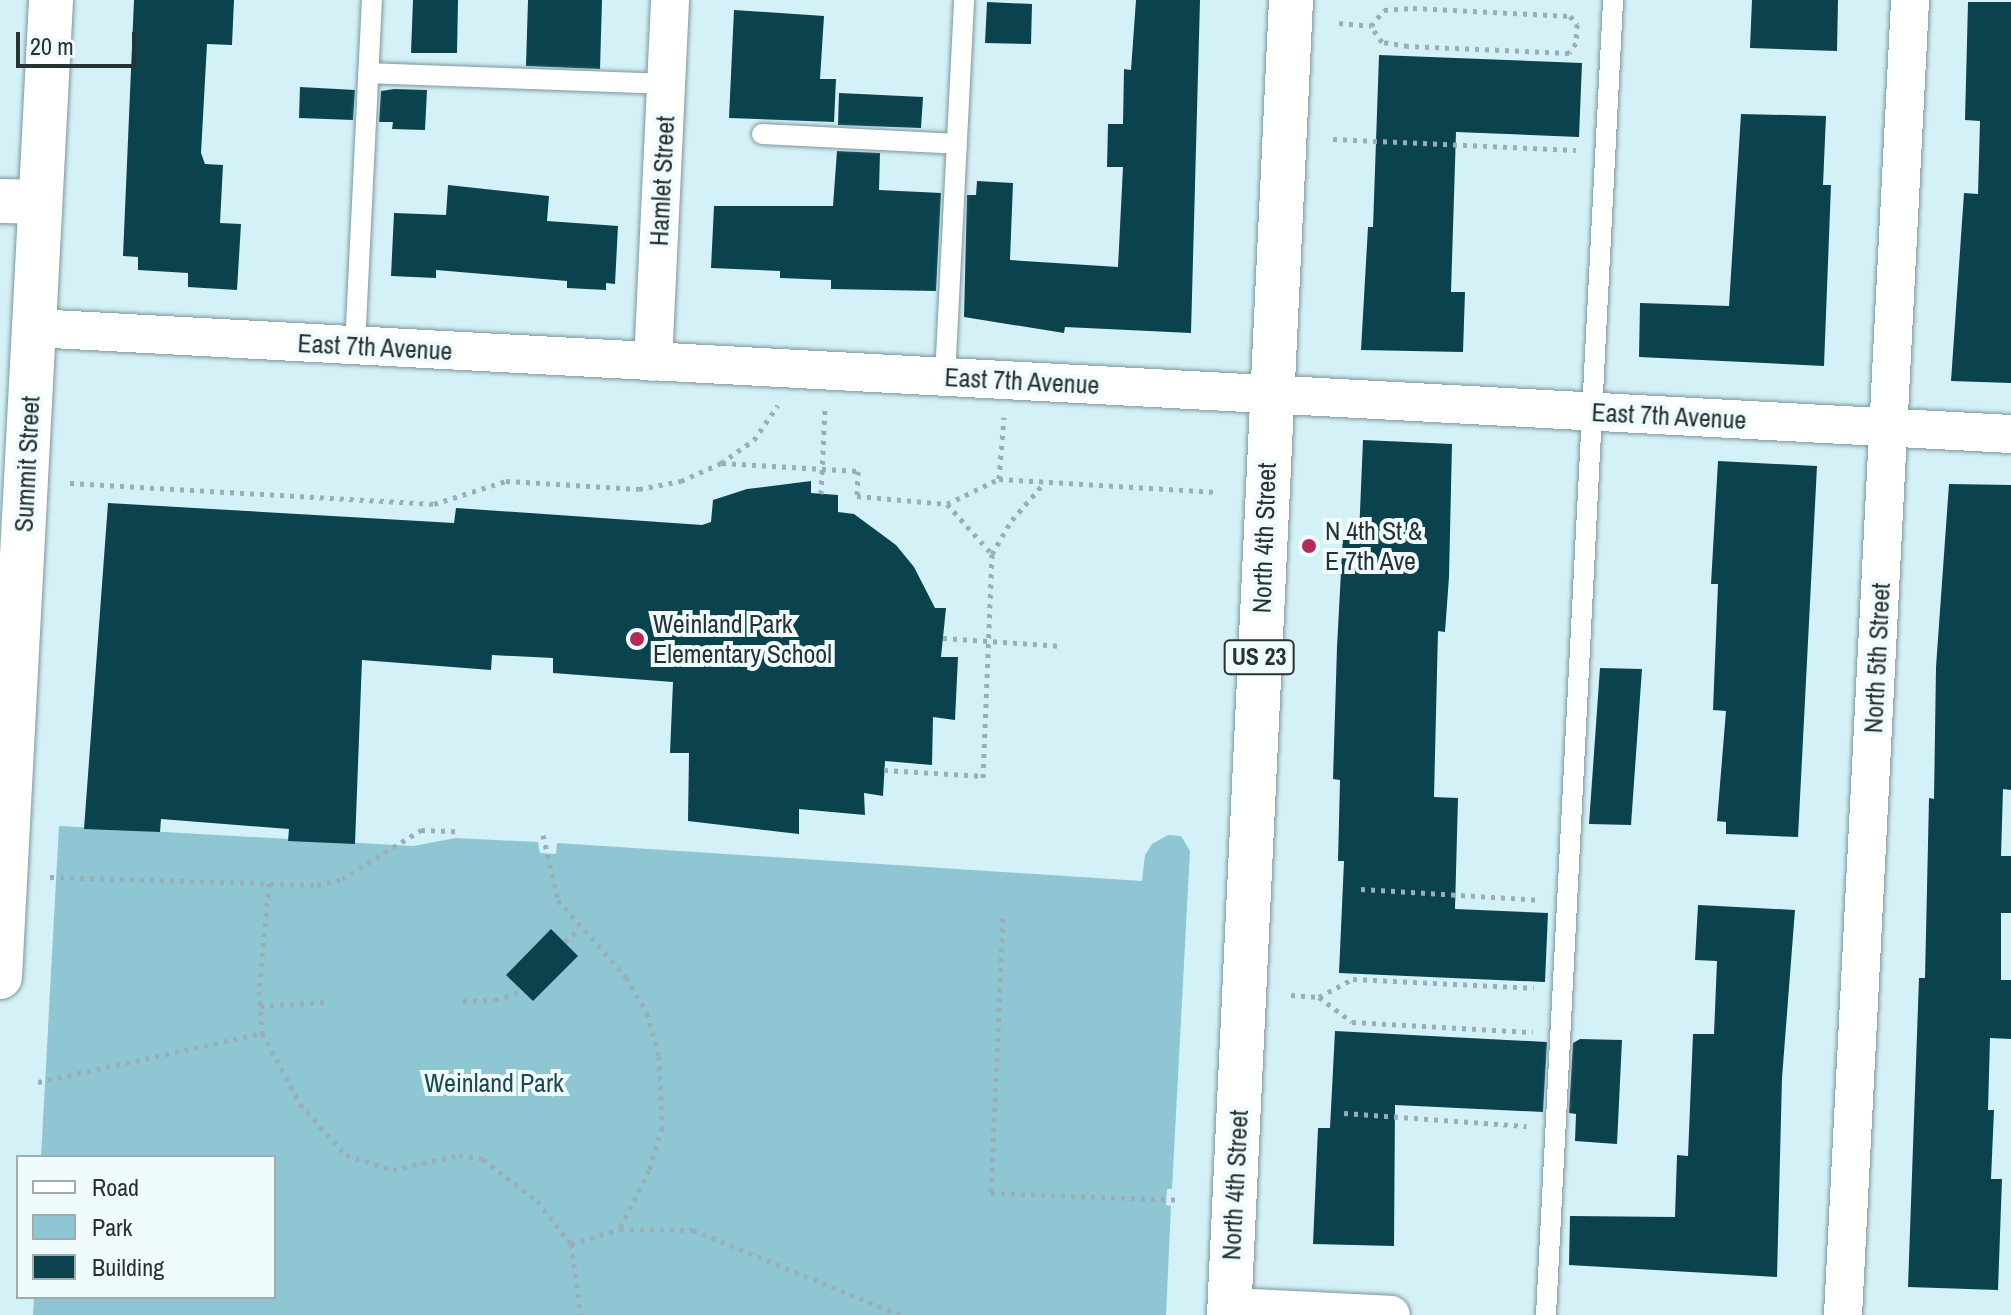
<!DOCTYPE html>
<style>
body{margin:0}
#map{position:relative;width:2011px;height:1315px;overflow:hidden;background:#d5f1f8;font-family:"Archivo Narrow",sans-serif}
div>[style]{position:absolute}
.green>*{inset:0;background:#8ec6d4}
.building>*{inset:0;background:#0a434e}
.path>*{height:5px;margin-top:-2.5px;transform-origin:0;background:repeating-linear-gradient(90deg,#99afb5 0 4px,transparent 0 10px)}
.roads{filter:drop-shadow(0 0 2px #7b969c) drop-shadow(0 0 2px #7b969c)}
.lane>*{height:20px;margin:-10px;padding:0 10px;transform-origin:10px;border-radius:10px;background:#fff}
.street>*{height:38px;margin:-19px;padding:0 19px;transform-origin:19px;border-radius:19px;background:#fff}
.secondary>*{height:44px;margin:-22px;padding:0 22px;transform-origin:22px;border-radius:22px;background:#fff}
.primary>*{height:44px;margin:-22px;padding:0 22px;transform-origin:22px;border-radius:22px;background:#fff}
.dots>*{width:22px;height:22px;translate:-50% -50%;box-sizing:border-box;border:4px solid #f0fbfe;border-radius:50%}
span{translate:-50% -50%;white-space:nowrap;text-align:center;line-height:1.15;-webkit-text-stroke:8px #f0fbfe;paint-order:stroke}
.shield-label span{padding:2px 6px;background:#f0fbfe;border:2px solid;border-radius:6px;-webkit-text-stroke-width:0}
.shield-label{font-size:24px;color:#273235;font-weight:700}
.street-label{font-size:26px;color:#273235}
.poi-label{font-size:26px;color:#273235}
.left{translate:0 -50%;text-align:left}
.park-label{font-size:26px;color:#1c4852}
.legend{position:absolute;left:16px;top:1155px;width:260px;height:144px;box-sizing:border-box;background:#f0fbfe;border:2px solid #a0abae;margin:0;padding:10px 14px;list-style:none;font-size:24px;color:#273235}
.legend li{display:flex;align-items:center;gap:16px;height:40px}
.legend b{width:40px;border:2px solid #a0abae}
.scale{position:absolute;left:16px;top:32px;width:120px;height:36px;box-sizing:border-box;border:4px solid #273235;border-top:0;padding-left:10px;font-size:24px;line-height:28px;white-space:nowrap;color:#273235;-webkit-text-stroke:6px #f0fbfe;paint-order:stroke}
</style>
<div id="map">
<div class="green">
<div style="clip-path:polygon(59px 826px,413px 846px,456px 838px,538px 842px,540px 853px,556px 854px,557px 843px,1142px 881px,1145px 855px,1152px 844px,1168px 835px,1181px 836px,1190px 851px,1172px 1189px,1167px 1189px,1166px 1205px,1171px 1206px,1166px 1315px,33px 1315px,34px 1297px,274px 1297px,274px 1157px,41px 1157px)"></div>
</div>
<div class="building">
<div style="clip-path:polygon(134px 0,234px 0,232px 45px,207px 44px,201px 153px,205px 164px,223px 165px,220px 223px,241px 224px,237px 290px,188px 287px,188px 273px,138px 270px,138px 257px,123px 256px)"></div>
<div style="clip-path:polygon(413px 0,458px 0,457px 53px,411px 53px)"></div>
<div style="clip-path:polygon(528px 0,602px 0,600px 69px,526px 66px)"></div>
<div style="clip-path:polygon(1136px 0,1200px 0,1191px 333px,1065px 327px,1064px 333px,964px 317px,967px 195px,976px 195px,977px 181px,1013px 183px,1010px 260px,1118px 267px,1123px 167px,1107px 167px,1108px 124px,1123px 124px,1124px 69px,1131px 70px)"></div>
<div style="clip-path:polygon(1752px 0,1838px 0,1837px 51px,1750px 48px)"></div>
<div style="clip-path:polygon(987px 2px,1032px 4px,1031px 44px,985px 43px)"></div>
<div style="clip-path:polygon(1968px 2px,2011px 2px,2011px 383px,1951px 381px,1964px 193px,1978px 194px,1980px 121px,1965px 120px)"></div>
<div style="clip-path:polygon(734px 10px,824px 16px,820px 79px,836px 79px,834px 122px,729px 118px)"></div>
<div style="clip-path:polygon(1379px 55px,1582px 63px,1579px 137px,1456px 132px,1451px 292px,1465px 292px,1463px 352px,1361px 350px,1368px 227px,1373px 227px)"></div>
<div style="clip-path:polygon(300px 87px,355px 90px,353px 120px,299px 118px)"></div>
<div style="clip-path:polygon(394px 89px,427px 90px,425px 130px,392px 129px,393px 122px,379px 122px,381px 91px)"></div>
<div style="clip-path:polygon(839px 93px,923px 97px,921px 128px,838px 125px)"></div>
<div style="clip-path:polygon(1741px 114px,1826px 116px,1823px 185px,1831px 185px,1824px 366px,1639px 357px,1640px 303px,1729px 306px)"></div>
<div style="clip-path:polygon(837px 151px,880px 153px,879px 190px,941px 193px,936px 291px,831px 289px,831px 280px,780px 278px,780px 271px,711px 268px,714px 206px,833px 206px)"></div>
<div style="clip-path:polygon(448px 185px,549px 196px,547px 221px,618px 226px,615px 284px,606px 283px,606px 290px,567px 288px,567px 281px,436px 270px,436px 278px,391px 276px,394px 213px,446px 215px)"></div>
<div style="clip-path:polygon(1363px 440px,1452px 444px,1449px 577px,1445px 632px,1438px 631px,1434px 797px,1458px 798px,1455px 909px,1548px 913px,1545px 982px,1339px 973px,1344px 861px,1338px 861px,1340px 780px,1333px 779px,1337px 647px,1343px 534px,1359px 535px)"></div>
<div style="clip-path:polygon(1718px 461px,1817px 466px,1798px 837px,1726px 834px,1726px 822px,1717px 821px,1726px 711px,1713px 710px,1718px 584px,1711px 584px)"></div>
<div style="clip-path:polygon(811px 481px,811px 493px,838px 495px,838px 512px,854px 514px,896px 545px,914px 567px,935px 608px,946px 608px,941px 657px,958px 657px,955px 720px,933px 717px,932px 765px,885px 761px,883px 796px,864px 793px,865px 815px,799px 809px,799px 834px,688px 821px,689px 753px,670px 753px,673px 682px,553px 673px,553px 658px,492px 655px,491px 670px,362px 660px,355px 844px,288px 841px,289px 829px,161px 819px,160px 832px,84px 829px,108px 503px,454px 523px,456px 508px,702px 525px,711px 522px,713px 500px,747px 489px)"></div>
<div style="clip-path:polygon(1949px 484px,2011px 485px,2011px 790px,2003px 789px,2001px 856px,2011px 856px,2011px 913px,2001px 913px,2001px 980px,2011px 980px,2011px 1039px,1990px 1038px,1988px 1110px,1994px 1110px,1991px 1179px,2002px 1179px,1998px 1290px,1908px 1287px,1919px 978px,1925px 978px,1929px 798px,1934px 799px,1936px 667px)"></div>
<div style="clip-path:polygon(1600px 668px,1642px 669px,1631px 825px,1589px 824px)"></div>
<div style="clip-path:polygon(1698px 905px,1795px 910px,1782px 1078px,1777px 1277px,1569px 1265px,1570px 1216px,1675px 1217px,1677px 1155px,1688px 1156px,1693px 1034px,1714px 1034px,1717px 961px,1695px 960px)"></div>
<div style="clip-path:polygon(551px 929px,578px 956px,533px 1001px,506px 975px)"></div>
<div style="clip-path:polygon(1335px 1031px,1547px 1042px,1543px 1112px,1395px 1105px,1394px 1246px,1313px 1244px,1318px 1128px,1330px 1128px)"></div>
<div style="clip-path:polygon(1580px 1039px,1622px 1040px,1617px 1144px,1575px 1141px,1576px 1114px,1569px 1113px,1573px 1043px)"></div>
</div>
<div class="path">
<div style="left:1339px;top:23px;width:32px;rotate:5deg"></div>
<div style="left:1371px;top:26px;width:21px;rotate:-51deg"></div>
<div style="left:1384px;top:10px;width:29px;rotate:-4deg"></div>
<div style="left:1413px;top:8px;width:157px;rotate:2.9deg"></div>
<div style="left:1570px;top:16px;width:11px;rotate:49deg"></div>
<div style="left:1577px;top:24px;width:19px;rotate:93deg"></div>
<div style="left:1576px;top:43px;width:12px;rotate:125deg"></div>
<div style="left:1569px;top:53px;width:161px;rotate:-177.5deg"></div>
<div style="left:1408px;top:46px;width:26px;rotate:-171deg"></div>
<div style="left:1382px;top:42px;width:19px;rotate:-125deg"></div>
<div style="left:1333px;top:139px;width:243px;rotate:2.6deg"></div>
<div style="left:722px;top:463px;width:136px;rotate:3.4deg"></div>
<div style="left:858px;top:471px;width:25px;rotate:92deg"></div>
<div style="left:857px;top:496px;width:90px;rotate:5.1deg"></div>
<div style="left:947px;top:504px;width:67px;rotate:48deg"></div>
<div style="left:992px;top:554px;width:227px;rotate:92.3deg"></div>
<div style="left:999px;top:479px;width:62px;rotate:-85.4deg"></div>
<div style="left:70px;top:483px;width:365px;rotate:3.3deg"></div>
<div style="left:434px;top:504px;width:76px;rotate:-17.7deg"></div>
<div style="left:506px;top:481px;width:133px;rotate:3.4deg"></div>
<div style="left:639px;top:489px;width:43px;rotate:-10.8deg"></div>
<div style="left:681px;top:481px;width:44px;rotate:-24.2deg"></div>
<div style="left:721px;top:463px;width:40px;rotate:-34.9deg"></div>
<div style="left:754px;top:440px;width:42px;rotate:-55.6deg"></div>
<div style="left:821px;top:494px;width:86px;rotate:-87.3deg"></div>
<div style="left:947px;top:504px;width:58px;rotate:-25.7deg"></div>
<div style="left:999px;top:479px;width:218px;rotate:3.4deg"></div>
<div style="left:992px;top:554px;width:39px;rotate:-60deg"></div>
<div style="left:1012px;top:520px;width:50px;rotate:-49deg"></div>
<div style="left:943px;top:638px;width:119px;rotate:3.8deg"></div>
<div style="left:884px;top:770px;width:100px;rotate:3.4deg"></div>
<div style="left:543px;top:835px;width:67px;rotate:77deg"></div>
<div style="left:558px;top:900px;width:103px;rotate:48.6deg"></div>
<div style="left:626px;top:977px;width:42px;rotate:59.7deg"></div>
<div style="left:647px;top:1013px;width:45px;rotate:74.4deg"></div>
<div style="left:659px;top:1056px;width:71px;rotate:87.6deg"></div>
<div style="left:662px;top:1127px;width:45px;rotate:106.8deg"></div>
<div style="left:649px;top:1170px;width:65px;rotate:116.6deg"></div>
<div style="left:50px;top:877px;width:267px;rotate:1.7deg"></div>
<div style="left:317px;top:885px;width:26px;rotate:-13deg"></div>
<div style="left:342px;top:879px;width:93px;rotate:-31.8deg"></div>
<div style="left:421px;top:830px;width:35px;rotate:2deg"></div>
<div style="left:269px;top:883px;width:108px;rotate:95.3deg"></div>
<div style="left:259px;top:991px;width:42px;rotate:85.9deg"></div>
<div style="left:262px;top:1033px;width:81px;rotate:61.8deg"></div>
<div style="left:300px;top:1104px;width:69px;rotate:48deg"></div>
<div style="left:346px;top:1155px;width:49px;rotate:17.7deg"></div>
<div style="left:393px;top:1170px;width:68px;rotate:-12.8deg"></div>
<div style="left:459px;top:1155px;width:24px;rotate:9deg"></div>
<div style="left:483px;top:1159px;width:68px;rotate:37.9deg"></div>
<div style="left:537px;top:1201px;width:55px;rotate:51.7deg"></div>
<div style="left:571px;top:1244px;width:51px;rotate:-17deg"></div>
<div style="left:620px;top:1229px;width:73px;rotate:0.8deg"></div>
<div style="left:693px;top:1230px;width:224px;rotate:22.3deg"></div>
<div style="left:1361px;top:889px;width:178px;rotate:3.5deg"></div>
<div style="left:1003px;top:918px;width:275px;rotate:92.5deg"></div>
<div style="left:991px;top:1193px;width:187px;rotate:2.1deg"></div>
<div style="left:565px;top:942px;width:20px;rotate:-45deg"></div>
<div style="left:1291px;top:995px;width:28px;rotate:4deg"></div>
<div style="left:1319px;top:997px;width:41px;rotate:37.1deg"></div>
<div style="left:1352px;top:1022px;width:181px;rotate:3.2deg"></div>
<div style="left:1319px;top:997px;width:38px;rotate:-28deg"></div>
<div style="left:1353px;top:979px;width:181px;rotate:2.8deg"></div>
<div style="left:463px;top:1001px;width:32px;rotate:-2deg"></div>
<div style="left:495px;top:1000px;width:28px;rotate:-18deg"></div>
<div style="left:260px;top:1006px;width:64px;rotate:-3.6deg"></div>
<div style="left:38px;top:1082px;width:229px;rotate:-12.3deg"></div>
<div style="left:1344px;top:1113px;width:183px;rotate:4.1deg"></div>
<div style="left:571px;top:1244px;width:72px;rotate:82deg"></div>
</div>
<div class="roads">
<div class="lane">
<div style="left:368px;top:73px;width:298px;rotate:2.1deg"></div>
<div style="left:762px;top:134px;width:195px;rotate:2.9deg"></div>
<div style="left:355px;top:346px;width:346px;rotate:-87.2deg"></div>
<div style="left:945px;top:377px;width:377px;rotate:-87.1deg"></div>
<div style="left:1546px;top:1315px;width:1317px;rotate:-87.08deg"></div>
</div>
<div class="street">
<div style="left:34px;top:328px;width:1980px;rotate:3.07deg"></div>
<div style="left:653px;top:362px;width:362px;rotate:-87.3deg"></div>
<div style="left:1230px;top:1307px;width:161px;rotate:2.8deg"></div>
<div style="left:1843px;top:1315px;width:1317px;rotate:-87.08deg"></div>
</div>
<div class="secondary">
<div style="left:0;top:201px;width:39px;rotate:1deg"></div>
</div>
<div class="primary">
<div style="left:0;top:977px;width:978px;rotate:-87.01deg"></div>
<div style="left:1229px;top:1315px;width:1316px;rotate:-87.3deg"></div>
</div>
</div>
<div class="dots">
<div style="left:1309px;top:546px;background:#b7295d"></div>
<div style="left:637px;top:639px;background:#b7295d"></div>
</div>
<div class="shield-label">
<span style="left:1259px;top:657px">US 23</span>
</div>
<div class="street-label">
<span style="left:662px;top:181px;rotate:-87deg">Hamlet Street</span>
<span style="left:375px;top:347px;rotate:3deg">East 7th Avenue</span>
<span style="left:1022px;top:381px;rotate:3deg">East 7th Avenue</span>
<span style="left:1669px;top:416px;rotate:3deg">East 7th Avenue</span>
<span style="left:27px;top:464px;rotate:-87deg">Summit Street</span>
<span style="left:1264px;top:538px;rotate:-88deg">North 4th Street</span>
<span style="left:1877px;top:658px;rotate:-87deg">North 5th Street</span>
<span style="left:1235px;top:1185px;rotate:-87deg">North 4th Street</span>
</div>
<div class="poi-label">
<span class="left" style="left:1325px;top:546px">N 4th St &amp;<br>E 7th Ave</span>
<span class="left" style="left:653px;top:639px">Weinland Park<br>Elementary School</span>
</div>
<div class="park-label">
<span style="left:494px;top:1083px">Weinland Park</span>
</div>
<ul class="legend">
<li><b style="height:10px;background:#fff"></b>Road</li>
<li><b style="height:22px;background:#8ec6d4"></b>Park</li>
<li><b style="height:22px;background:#0a434e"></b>Building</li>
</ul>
<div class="scale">20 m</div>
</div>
